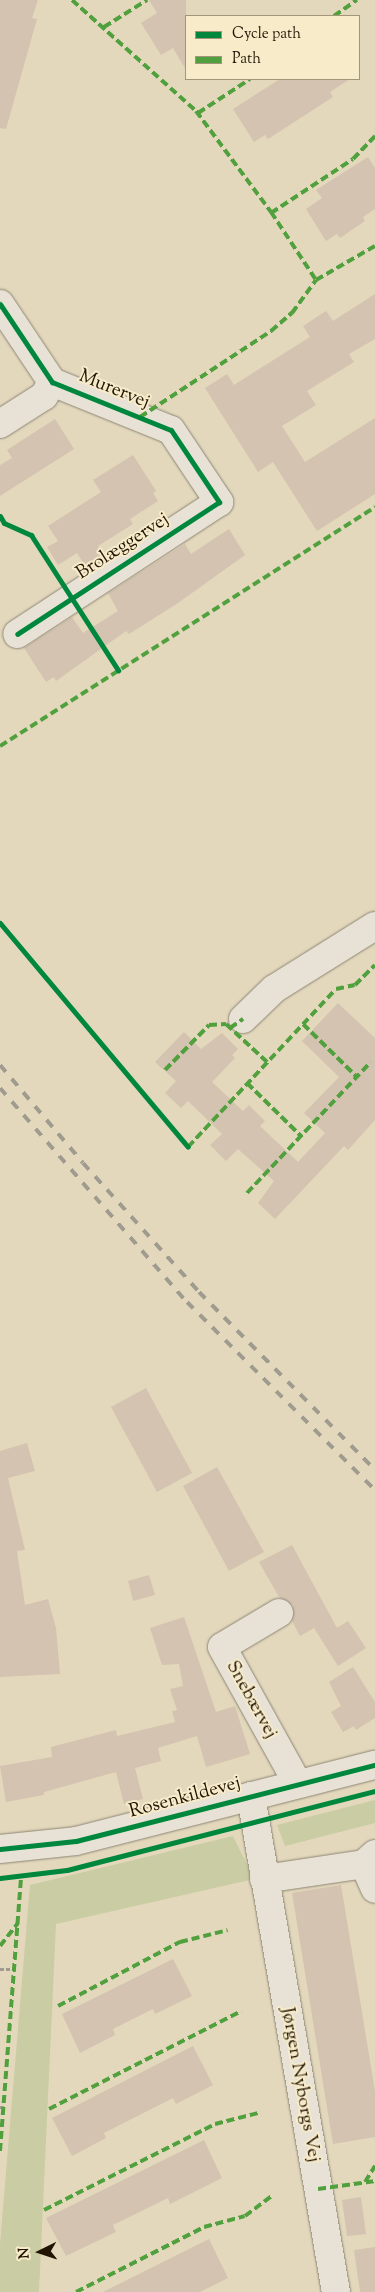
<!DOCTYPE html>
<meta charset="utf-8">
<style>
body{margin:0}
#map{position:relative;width:375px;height:2292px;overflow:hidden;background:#e3d8bc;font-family:"Sorts Mill Goudy",serif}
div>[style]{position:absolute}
.green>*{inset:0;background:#cacca3}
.building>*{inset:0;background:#d3c3b0}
.path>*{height:3px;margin-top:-1.5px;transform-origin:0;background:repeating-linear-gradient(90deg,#a09b8f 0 4px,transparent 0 6.5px)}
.roads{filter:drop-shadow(0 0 1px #8e8675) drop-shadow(0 0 1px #8e8675)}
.minor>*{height:28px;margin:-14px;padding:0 14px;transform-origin:14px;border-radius:14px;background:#e7e2d5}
.rail>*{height:4px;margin-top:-2px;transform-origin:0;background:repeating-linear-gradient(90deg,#a09b8f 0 9px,transparent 0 18px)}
.quiet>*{height:4px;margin-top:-2px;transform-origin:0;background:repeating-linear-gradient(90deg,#50a03d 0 8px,transparent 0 12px)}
.cycleway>*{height:5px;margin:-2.5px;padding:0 2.5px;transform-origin:2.5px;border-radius:2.5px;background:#00873e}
span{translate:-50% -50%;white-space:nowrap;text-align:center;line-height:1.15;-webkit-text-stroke:4px #f7ebca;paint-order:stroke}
.street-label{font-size:19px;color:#211403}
.legend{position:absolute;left:185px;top:15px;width:175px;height:65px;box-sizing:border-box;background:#f7ebca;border:1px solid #a1957a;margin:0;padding:6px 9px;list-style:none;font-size:15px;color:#211403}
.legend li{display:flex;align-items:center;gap:10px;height:25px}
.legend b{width:25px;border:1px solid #a1957a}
.north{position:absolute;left:15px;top:2227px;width:50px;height:50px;-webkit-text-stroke:4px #f7ebca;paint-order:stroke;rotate:266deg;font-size:14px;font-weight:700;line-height:20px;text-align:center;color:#211403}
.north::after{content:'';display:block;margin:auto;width:18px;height:22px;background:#211403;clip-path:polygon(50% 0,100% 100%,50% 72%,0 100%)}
</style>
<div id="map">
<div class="green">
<div style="clip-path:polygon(375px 1800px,375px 1823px,285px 1846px,277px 1825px)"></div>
<div style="clip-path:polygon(233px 1836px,254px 1879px,56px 1924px,39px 2292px,0 2292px,0 2244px,30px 1885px)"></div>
</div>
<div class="building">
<div style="clip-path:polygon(0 0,38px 0,32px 18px,37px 19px,6px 129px,0 128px)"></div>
<div style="clip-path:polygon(149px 0,186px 0,186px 70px,173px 48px,161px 55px,141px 23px,157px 13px)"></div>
<div style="clip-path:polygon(280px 79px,350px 79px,330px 92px,333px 97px,268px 139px,265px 135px,254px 142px,233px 109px)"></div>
<div style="clip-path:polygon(368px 157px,375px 168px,375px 209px,363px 217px,365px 221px,340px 238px,337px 234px,326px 241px,306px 209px,322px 198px,316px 190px)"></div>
<div style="clip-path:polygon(375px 294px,375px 339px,349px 354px,354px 362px,307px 391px,316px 405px,282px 426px,305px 462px,375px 418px,375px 494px,317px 531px,273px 462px,258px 472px,205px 388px,227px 374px,234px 385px,310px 337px,303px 326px,326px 311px,333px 321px)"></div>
<div style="clip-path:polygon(55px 419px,74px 449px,0 496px,0 465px,12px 458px,7px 450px)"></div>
<div style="clip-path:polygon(133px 455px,156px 491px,153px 493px,158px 501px,130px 519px,133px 524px,98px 546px,105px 557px,87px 569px,77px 553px,58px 565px,47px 547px,58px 541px,48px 526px,101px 492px,93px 480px)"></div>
<div style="clip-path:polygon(229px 529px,245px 555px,178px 603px,129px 634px,126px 631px,56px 681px,54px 677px,46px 682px,24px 648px,72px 617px,83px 633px,118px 611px,108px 593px,185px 544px,191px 554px)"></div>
<div style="clip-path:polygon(338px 1003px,375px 1038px,375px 1120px,348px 1150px,344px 1146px,275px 1219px,258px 1203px,274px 1181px,238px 1149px,226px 1161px,210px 1145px,222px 1134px,188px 1101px,181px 1108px,165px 1093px,176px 1081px,155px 1062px,184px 1032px,201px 1049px,222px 1033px,238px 1049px,232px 1055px,235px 1058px,212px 1082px,243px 1111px,249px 1105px,265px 1121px,260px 1126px,298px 1162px,325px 1133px,304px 1113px,339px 1077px,302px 1041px)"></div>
<div style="clip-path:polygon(146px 1388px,192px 1473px,157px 1492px,111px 1407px)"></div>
<div style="clip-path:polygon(27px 1443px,35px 1471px,8px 1478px,25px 1550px,17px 1551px,25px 1605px,48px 1599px,56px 1628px,60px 1674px,0 1677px,0 1451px)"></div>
<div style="clip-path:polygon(217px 1467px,264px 1552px,229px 1571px,183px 1486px)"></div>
<div style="clip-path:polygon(292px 1545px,337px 1628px,348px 1621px,366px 1648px,338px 1666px,314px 1628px,300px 1636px,292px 1621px,293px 1605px,279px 1597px,259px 1562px)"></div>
<div style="clip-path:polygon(149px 1575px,155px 1595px,133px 1601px,128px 1581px)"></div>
<div style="clip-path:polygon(184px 1617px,216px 1712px,235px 1706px,250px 1754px,206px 1767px,197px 1736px,158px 1748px,161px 1761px,135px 1768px,143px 1799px,124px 1804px,116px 1772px,44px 1792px,44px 1795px,6px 1802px,0 1766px,52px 1757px,51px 1747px,116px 1730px,117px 1736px,175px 1722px,172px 1711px,177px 1710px,170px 1689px,183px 1686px,179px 1664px,162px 1665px,150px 1628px)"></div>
<div style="clip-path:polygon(353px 1667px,375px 1702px,375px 1718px,356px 1730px,354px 1726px,343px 1732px,331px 1712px,341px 1706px,329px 1682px)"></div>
<div style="clip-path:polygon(341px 1885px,375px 2091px,375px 2137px,333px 2144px,292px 1893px)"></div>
<div style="clip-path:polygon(173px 1959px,192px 1996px,155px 2014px,153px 2009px,113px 2029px,115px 2035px,80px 2053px,62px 2014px)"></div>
<div style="clip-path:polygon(193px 2046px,213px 2085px,176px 2104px,173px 2098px,104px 2133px,106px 2138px,72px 2156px,52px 2118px)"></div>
<div style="clip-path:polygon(204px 2140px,222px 2178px,170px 2204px,168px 2198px,113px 2225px,116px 2232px,66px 2256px,46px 2218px)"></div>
<div style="clip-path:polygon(361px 2197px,366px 2234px,347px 2236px,342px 2200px)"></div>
<div style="clip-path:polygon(209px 2239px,228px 2278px,200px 2292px,103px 2292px)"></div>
<div style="clip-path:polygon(375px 2247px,375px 2292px,360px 2292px,354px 2250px)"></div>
</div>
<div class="path">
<div style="left:0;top:1969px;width:14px"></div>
<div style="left:0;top:2107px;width:4px"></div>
</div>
<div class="roads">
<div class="minor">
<div style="left:0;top:304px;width:94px;rotate:56.3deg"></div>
<div style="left:52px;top:382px;width:128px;rotate:22deg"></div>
<div style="left:171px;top:430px;width:87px;rotate:56.3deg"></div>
<div style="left:219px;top:502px;width:241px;rotate:146.8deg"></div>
<div style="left:0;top:424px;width:52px;rotate:-32.5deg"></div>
<div style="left:44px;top:396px;width:16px;rotate:-60deg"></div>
<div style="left:243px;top:1019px;width:43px;rotate:-44.1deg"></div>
<div style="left:274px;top:989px;width:119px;rotate:-32deg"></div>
<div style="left:279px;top:1613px;width:66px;rotate:149.2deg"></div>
<div style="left:222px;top:1647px;width:157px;rotate:61deg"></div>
<div style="left:251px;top:1796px;width:503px;rotate:80.28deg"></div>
<div style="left:0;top:1849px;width:76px;rotate:-6deg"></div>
<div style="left:76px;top:1841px;width:309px;rotate:-14.3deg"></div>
<div style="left:364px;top:1864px;width:27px;rotate:66deg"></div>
<div style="left:264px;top:1879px;width:101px;rotate:-8.5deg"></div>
<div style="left:364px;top:1864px;width:15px;rotate:-42deg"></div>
</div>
</div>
<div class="rail">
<div style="left:0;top:1065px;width:128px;rotate:49.7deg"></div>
<div style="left:83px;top:1163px;width:173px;rotate:48deg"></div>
<div style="left:199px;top:1292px;width:250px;rotate:45.3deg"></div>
<div style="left:0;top:1088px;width:284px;rotate:48.9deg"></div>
<div style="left:187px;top:1302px;width:266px;rotate:45deg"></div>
</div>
<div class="quiet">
<div style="left:72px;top:0;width:166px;rotate:41.8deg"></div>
<div style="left:196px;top:111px;width:126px;rotate:53.4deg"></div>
<div style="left:271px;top:212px;width:82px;rotate:56.5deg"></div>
<div style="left:316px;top:280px;width:68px;rotate:-30deg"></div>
<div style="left:334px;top:16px;width:28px;rotate:-35deg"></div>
<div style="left:104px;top:27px;width:51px;rotate:-32.1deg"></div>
<div style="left:198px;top:113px;width:62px;rotate:-33.2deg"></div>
<div style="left:271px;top:213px;width:98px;rotate:-33.4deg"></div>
<div style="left:353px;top:159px;width:32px;rotate:-46deg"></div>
<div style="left:140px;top:417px;width:157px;rotate:-33.3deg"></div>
<div style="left:271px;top:331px;width:28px;rotate:-41deg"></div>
<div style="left:292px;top:313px;width:41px;rotate:-54deg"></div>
<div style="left:0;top:746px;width:445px;rotate:-32.5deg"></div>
<div style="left:303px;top:1024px;width:76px;rotate:44.5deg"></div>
<div style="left:230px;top:1028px;width:16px;rotate:-35deg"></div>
<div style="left:165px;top:1070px;width:63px;rotate:-45.6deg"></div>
<div style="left:209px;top:1025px;width:17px;rotate:-3deg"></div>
<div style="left:226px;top:1024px;width:56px;rotate:42.8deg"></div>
<div style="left:247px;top:1083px;width:76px;rotate:44.5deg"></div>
<div style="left:188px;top:1147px;width:216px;rotate:-46.9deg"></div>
<div style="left:336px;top:989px;width:19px;rotate:-12deg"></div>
<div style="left:355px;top:985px;width:28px;rotate:-45deg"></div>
<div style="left:247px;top:1193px;width:180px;rotate:-46.6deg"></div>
<div style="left:0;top:1946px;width:29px;rotate:-52deg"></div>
<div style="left:58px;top:2006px;width:138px;rotate:-27.7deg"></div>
<div style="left:180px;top:1942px;width:49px;rotate:-14deg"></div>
<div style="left:49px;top:2109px;width:216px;rotate:-27deg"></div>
<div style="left:0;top:2151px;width:274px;rotate:-85.6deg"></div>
<div style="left:365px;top:2182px;width:19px;rotate:-58deg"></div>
<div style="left:318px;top:2189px;width:58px;rotate:-8deg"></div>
<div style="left:44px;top:2210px;width:191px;rotate:-26.7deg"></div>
<div style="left:215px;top:2124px;width:44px;rotate:-14.3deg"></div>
<div style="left:76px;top:2292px;width:144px;rotate:-26.9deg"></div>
<div style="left:204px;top:2227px;width:42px;rotate:-15deg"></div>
<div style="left:245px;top:2216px;width:34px;rotate:-37deg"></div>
</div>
<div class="cycleway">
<div style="left:0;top:304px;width:94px;rotate:56.3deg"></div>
<div style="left:52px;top:382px;width:128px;rotate:22deg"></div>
<div style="left:171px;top:430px;width:87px;rotate:56.3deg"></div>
<div style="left:219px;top:502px;width:241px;rotate:146.8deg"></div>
<div style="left:0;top:516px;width:8px;rotate:60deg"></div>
<div style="left:4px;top:523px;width:30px;rotate:24deg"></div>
<div style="left:31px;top:535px;width:161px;rotate:57.2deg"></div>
<div style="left:0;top:923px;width:292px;rotate:50deg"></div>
<div style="left:0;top:1849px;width:76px;rotate:-6deg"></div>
<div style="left:76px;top:1841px;width:309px;rotate:-14.3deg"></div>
<div style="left:0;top:1878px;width:67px;rotate:-6.8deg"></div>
<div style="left:67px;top:1870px;width:318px;rotate:-14.4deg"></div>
</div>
<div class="street-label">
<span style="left:114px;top:390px;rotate:22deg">Murervej</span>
<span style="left:123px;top:547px;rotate:-33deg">Brolæggervej</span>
<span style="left:251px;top:1700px;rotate:61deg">Snebærvej</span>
<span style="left:185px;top:1798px;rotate:-15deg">Rosenkildevej</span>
<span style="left:300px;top:2085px;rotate:80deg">Jørgen Nyborgs Vej</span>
</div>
<ul class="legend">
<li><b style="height:6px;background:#00873e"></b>Cycle path</li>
<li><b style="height:6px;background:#50a03d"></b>Path</li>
</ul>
<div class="north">N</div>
</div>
